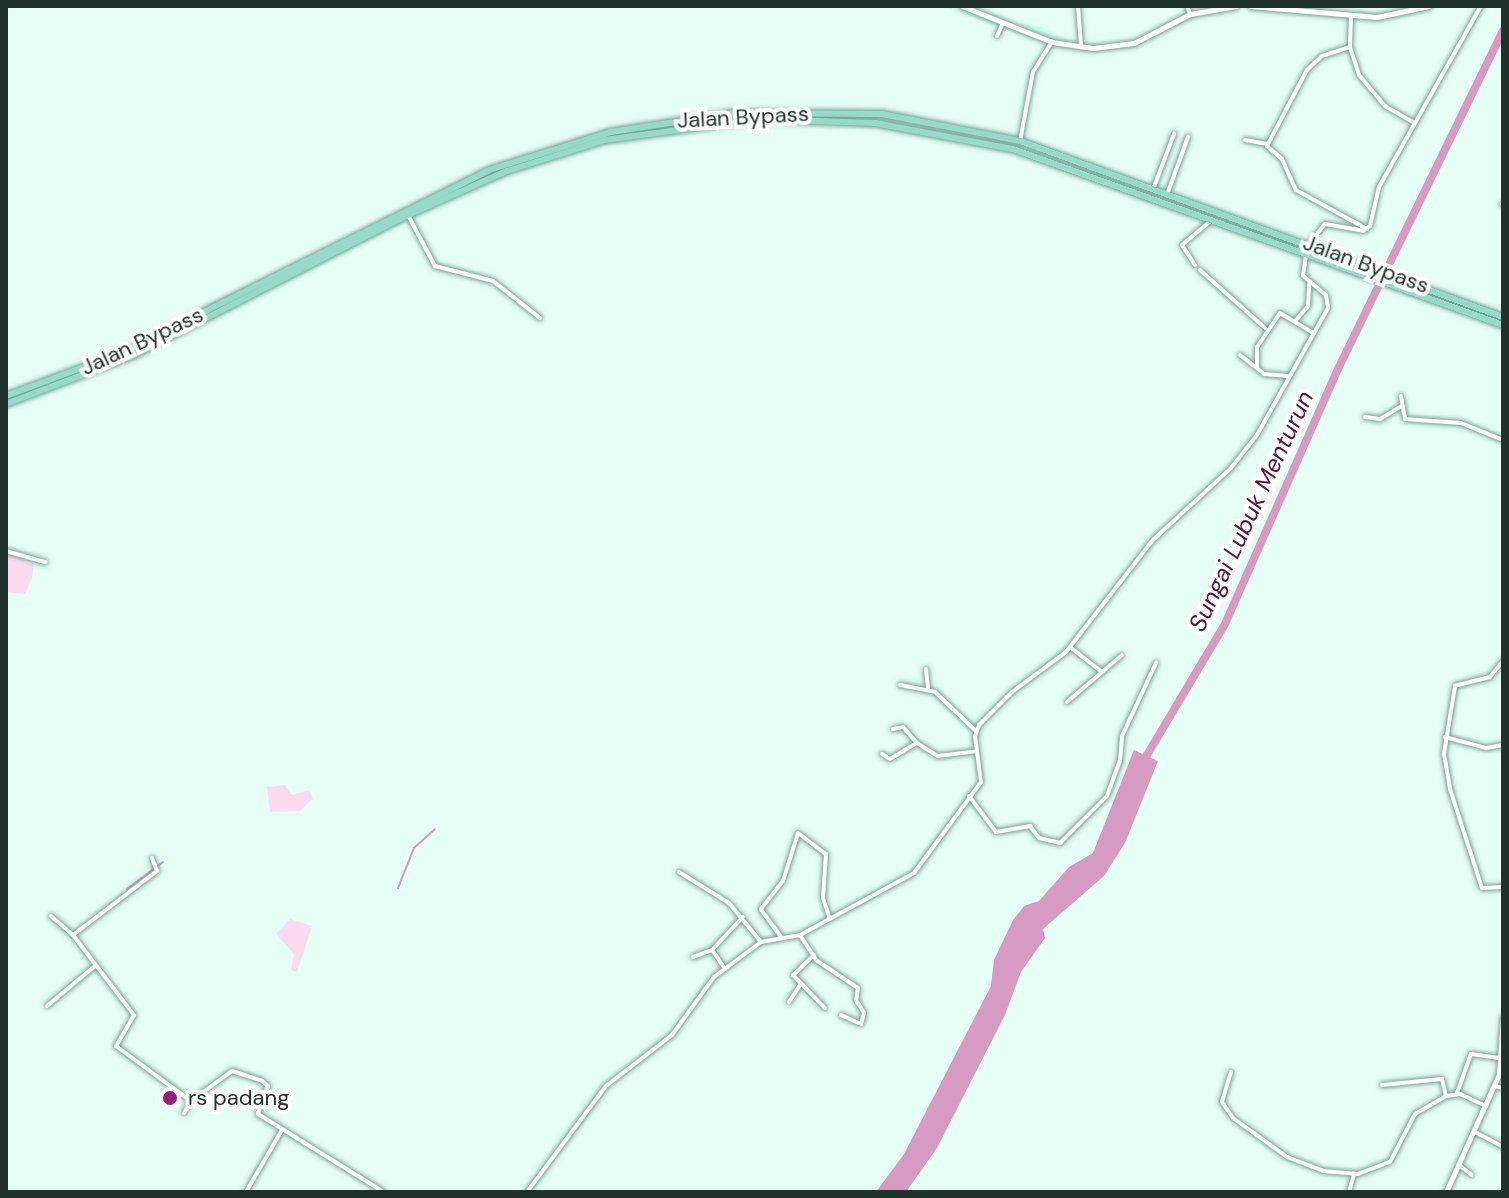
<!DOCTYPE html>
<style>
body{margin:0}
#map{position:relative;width:1509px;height:1198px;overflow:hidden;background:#e5fef6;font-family:"DM Sans",sans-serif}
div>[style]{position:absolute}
.built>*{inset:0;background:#cafeee}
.green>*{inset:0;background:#fcdbf1}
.water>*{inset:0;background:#d69ac3}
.stream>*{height:2px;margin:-1px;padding:0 1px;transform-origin:1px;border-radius:1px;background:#d69ac3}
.river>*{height:8px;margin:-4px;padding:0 4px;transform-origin:4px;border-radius:4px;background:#d69ac3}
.roads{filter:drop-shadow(0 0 2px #79a195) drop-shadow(0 0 2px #79a195)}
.minor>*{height:4px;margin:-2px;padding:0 2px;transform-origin:2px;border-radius:2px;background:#fff}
.tertiary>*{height:5px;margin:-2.5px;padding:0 2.5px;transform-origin:2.5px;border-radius:2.5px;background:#fff}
.trunk>*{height:6px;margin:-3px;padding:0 3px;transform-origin:3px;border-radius:3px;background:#96dbc8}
.dots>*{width:22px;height:22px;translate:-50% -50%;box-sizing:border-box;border:4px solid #fff;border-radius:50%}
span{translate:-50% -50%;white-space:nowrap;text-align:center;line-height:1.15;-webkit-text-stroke:8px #fff;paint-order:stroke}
.street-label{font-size:22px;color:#21322d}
.poi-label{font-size:22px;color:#21322d}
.left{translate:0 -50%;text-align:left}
.water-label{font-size:24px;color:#581248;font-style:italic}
.frame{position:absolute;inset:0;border:8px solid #21322d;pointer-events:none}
</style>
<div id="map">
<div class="built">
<div style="clip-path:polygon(942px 6px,974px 6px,1014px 24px,1041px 27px,1067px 40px,1068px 47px,1035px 40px)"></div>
</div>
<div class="green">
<div style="clip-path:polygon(21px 554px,25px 563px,34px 563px,32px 578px,25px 594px,6px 592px,6px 556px)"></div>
<div style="clip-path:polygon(285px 785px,292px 795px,309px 790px,313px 799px,300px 811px,270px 812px,267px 787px)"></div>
<div style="clip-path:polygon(290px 919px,312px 926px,297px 972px,291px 970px,294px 954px,276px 934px)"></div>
</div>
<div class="water">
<div style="clip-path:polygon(1134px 750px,1158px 761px,1125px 843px,1104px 876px,1043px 929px,1045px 938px,1021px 972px,1005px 1015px,937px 1148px,906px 1192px,876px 1192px,904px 1154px,991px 986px,994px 960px,1013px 920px,1024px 906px,1039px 901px,1069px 867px,1093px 853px)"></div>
</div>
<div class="stream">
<div style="left:398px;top:888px;width:43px;rotate:-68.2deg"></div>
<div style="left:414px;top:848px;width:28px;rotate:-42deg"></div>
<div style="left:127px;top:889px;width:45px;rotate:-36.9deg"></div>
</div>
<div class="river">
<div style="left:1141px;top:765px;width:164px;rotate:-59.2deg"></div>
<div style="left:1225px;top:624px;width:281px;rotate:-66.1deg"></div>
<div style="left:1339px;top:367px;width:374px;rotate:-64deg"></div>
</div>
<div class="roads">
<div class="minor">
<div style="left:1078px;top:6px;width:40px;rotate:85.7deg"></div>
<div style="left:1187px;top:6px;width:9px;rotate:69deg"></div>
<div style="left:1351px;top:16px;width:31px;rotate:92deg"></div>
<div style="left:1350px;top:47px;width:29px;rotate:72deg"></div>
<div style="left:1359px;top:75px;width:40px;rotate:50deg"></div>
<div style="left:1385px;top:106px;width:34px;rotate:30deg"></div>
<div style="left:997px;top:36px;width:14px;rotate:-65deg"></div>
<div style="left:1350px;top:47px;width:29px;rotate:162deg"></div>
<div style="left:1322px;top:56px;width:21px;rotate:137deg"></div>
<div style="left:1307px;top:70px;width:86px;rotate:117.8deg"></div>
<div style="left:1267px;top:146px;width:20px;rotate:41deg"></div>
<div style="left:1282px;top:159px;width:34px;rotate:66deg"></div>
<div style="left:1296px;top:190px;width:81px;rotate:28.8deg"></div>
<div style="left:1245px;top:140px;width:23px;rotate:10deg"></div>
<div style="left:1020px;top:141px;width:70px;rotate:-79.3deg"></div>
<div style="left:1033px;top:72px;width:36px;rotate:-58deg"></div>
<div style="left:1154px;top:187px;width:57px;rotate:-69.3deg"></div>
<div style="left:1168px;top:192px;width:59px;rotate:-70deg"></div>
<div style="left:1502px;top:204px;width:1px;rotate:45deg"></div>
<div style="left:408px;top:215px;width:58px;rotate:62.1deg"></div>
<div style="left:435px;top:266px;width:60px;rotate:14.5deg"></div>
<div style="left:493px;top:281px;width:60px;rotate:38.2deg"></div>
<div style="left:1310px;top:243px;width:24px;rotate:-52deg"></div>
<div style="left:1325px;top:224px;width:39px;rotate:10deg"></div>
<div style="left:1363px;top:231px;width:9px;rotate:-36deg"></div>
<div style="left:1370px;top:226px;width:40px;rotate:-77deg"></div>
<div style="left:1379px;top:187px;width:208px;rotate:-60.6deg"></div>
<div style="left:1195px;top:265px;width:24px;rotate:-123deg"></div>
<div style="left:1182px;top:245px;width:38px;rotate:-40deg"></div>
<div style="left:1200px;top:270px;width:87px;rotate:41.7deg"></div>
<div style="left:1296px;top:320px;width:18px;rotate:-49deg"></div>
<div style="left:1308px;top:306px;width:22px;rotate:-87deg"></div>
<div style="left:1240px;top:355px;width:31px;rotate:38deg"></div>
<div style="left:1264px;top:374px;width:24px;rotate:5deg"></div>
<div style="left:1257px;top:368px;width:21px;rotate:-90deg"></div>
<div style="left:1257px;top:347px;width:41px;rotate:-55.9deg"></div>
<div style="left:1280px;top:313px;width:37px;rotate:31deg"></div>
<div style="left:1401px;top:396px;width:23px;rotate:80deg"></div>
<div style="left:1405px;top:419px;width:56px;rotate:4.1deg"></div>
<div style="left:1461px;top:423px;width:45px;rotate:22deg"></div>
<div style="left:1365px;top:417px;width:15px;rotate:8deg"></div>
<div style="left:1380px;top:419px;width:26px;rotate:-31deg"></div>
<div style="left:6px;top:551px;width:41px;rotate:15.8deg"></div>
<div style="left:1070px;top:647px;width:39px;rotate:38deg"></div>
<div style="left:1503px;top:661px;width:21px;rotate:129deg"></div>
<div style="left:1490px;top:677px;width:36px;rotate:166deg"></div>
<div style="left:1455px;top:686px;width:69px;rotate:99.2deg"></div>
<div style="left:1444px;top:754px;width:36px;rotate:80deg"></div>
<div style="left:1450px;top:789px;width:104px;rotate:72.1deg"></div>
<div style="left:1482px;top:888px;width:21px;rotate:-3deg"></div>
<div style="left:926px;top:669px;width:20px;rotate:84deg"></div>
<div style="left:900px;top:685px;width:36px;rotate:11deg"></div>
<div style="left:935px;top:692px;width:57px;rotate:43.6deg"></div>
<div style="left:1067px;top:702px;width:72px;rotate:-40.5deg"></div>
<div style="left:893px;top:729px;width:10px;rotate:-11deg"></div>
<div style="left:903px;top:727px;width:21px;rotate:49deg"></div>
<div style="left:1445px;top:737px;width:42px;rotate:15deg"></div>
<div style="left:1486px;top:748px;width:17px;rotate:-10deg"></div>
<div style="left:882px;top:754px;width:9px;rotate:32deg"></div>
<div style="left:890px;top:759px;width:31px;rotate:-31deg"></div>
<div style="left:917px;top:743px;width:25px;rotate:32deg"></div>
<div style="left:938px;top:756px;width:38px;rotate:-7deg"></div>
<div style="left:969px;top:796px;width:45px;rotate:53.1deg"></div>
<div style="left:996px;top:832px;width:35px;rotate:-10deg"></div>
<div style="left:1030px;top:826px;width:15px;rotate:53deg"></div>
<div style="left:1039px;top:838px;width:22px;rotate:13deg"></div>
<div style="left:1060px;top:843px;width:66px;rotate:-45deg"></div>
<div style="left:1107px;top:796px;width:37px;rotate:-70deg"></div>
<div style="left:1120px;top:761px;width:25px;rotate:-85deg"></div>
<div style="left:1122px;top:736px;width:81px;rotate:-65deg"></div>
<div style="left:679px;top:872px;width:59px;rotate:31.8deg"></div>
<div style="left:729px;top:903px;width:50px;rotate:50.6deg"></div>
<div style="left:51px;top:916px;width:29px;rotate:41deg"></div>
<div style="left:73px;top:935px;width:101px;rotate:52.7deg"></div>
<div style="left:134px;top:1015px;width:36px;rotate:120deg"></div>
<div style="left:116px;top:1046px;width:93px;rotate:36.3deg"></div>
<div style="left:191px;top:1101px;width:51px;rotate:-36.2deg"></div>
<div style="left:232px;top:1071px;width:32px;rotate:18deg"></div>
<div style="left:262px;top:1081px;width:8px;rotate:40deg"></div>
<div style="left:268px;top:1086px;width:30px;rotate:110deg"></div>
<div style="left:258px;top:1114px;width:148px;rotate:31.8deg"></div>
<div style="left:73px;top:935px;width:106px;rotate:-37.3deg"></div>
<div style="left:157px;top:871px;width:14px;rotate:-111deg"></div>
<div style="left:800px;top:935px;width:30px;rotate:57deg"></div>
<div style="left:816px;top:960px;width:50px;rotate:33.7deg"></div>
<div style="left:858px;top:988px;width:12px;rotate:99deg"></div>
<div style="left:856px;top:1000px;width:15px;rotate:58deg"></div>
<div style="left:864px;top:1013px;width:11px;rotate:105deg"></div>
<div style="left:861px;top:1024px;width:22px;rotate:-156deg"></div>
<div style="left:781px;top:937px;width:34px;rotate:-126deg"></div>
<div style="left:761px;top:909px;width:36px;rotate:-52deg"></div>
<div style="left:783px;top:881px;width:50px;rotate:-72.6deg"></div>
<div style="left:798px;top:833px;width:35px;rotate:37deg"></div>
<div style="left:826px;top:854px;width:44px;rotate:93.9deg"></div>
<div style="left:823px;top:898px;width:22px;rotate:72deg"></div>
<div style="left:814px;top:955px;width:29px;rotate:136deg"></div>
<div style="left:793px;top:975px;width:46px;rotate:45.9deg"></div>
<div style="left:693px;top:957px;width:20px;rotate:-20deg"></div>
<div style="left:725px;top:969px;width:23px;rotate:-124deg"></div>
<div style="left:712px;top:950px;width:45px;rotate:-46.8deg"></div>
<div style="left:789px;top:1002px;width:20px;rotate:-57deg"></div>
<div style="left:47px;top:1006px;width:62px;rotate:-39.8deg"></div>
<div style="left:1231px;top:1072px;width:31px;rotate:107deg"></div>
<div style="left:1222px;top:1102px;width:19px;rotate:55deg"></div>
<div style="left:1233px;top:1118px;width:67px;rotate:35.8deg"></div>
<div style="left:1287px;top:1157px;width:39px;rotate:21deg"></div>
<div style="left:1323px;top:1171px;width:35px;rotate:5deg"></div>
<div style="left:1358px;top:1174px;width:34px;rotate:-21deg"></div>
<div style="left:1390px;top:1162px;width:54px;rotate:-62.5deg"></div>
<div style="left:1415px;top:1114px;width:36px;rotate:-30deg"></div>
<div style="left:1446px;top:1096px;width:14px;rotate:-8deg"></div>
<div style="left:1460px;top:1094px;width:29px;rotate:25deg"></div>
<div style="left:1382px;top:1085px;width:60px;rotate:-5.7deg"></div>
<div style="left:1442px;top:1079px;width:17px;rotate:77deg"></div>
<div style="left:1494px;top:1086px;width:9px;rotate:13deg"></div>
<div style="left:1457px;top:1093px;width:41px;rotate:-70.3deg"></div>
<div style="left:1471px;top:1054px;width:28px;rotate:8deg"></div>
<div style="left:184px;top:1113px;width:14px;rotate:-60deg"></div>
<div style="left:1475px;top:1132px;width:32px;rotate:28deg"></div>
<div style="left:1459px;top:1165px;width:16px;rotate:38deg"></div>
<div style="left:246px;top:1192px;width:72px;rotate:-59.9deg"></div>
<div style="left:527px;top:1192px;width:132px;rotate:-53.3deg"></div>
<div style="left:606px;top:1086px;width:83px;rotate:-37.7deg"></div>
<div style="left:672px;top:1035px;width:72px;rotate:-54.1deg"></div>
<div style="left:714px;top:977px;width:59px;rotate:-36.7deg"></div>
<div style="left:761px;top:942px;width:40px;rotate:-10deg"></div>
<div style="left:800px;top:935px;width:130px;rotate:-28.5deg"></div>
<div style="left:914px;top:873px;width:113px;rotate:-53.6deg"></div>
<div style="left:981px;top:782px;width:46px;rotate:-97.4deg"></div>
<div style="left:975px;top:736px;width:12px;rotate:-70deg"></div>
<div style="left:979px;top:725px;width:47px;rotate:-45deg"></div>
<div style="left:1012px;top:692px;width:67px;rotate:-36.5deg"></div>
<div style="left:1066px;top:652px;width:142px;rotate:-52.2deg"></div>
<div style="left:1153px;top:540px;width:106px;rotate:-42.7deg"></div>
<div style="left:1231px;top:468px;width:42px;rotate:-51.8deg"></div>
<div style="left:1257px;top:435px;width:145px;rotate:-60.8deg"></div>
<div style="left:1328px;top:308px;width:13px;rotate:-99deg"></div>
<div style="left:1326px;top:295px;width:30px;rotate:-140deg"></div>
<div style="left:1303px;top:276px;width:21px;rotate:-82deg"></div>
<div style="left:1349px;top:1192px;width:18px;rotate:-74deg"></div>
</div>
<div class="tertiary">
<div style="left:962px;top:6px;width:97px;rotate:21.8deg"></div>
<div style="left:1052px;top:42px;width:41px;rotate:8.3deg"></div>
<div style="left:1093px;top:48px;width:41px;rotate:-7deg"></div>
<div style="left:1134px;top:43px;width:63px;rotate:-27.4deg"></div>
<div style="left:1190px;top:14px;width:47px;rotate:-9.9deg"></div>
<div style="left:1250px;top:6px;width:127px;rotate:5deg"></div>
<div style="left:1377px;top:17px;width:53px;rotate:-11.9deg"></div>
<div style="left:1446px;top:1192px;width:129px;rotate:-65.8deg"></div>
<div style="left:1499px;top:1074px;width:57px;rotate:-86deg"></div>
</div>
<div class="trunk">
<div style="left:6px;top:396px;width:121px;rotate:-20.4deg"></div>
<div style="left:119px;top:354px;width:413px;rotate:-26.4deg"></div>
<div style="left:489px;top:170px;width:128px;rotate:-17.3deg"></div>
<div style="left:611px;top:132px;width:124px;rotate:-8.8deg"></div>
<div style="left:734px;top:113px;width:148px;rotate:0.4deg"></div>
<div style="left:882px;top:114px;width:141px;rotate:11.1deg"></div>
<div style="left:1020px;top:141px;width:514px;rotate:20.02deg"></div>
<div style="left:6px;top:404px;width:137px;rotate:-20.9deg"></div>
<div style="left:134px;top:355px;width:308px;rotate:-27.1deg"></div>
<div style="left:408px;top:215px;width:108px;rotate:-24deg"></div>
<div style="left:507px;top:171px;width:103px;rotate:-17.6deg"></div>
<div style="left:605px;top:140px;width:154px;rotate:-7.8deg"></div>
<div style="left:758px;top:119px;width:117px;rotate:2deg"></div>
<div style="left:875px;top:123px;width:140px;rotate:10.7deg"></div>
<div style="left:1013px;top:149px;width:521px;rotate:19.76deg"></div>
</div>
</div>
<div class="dots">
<div style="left:170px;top:1098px;background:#951f7b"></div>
</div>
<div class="street-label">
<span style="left:743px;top:117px;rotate:-3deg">Jalan Bypass</span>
<span style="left:1366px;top:264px;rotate:20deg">Jalan Bypass</span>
<span style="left:142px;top:341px;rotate:-25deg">Jalan Bypass</span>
</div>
<div class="poi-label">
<span class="left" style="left:188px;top:1098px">rs padang</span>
</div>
<div class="water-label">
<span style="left:1251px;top:511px;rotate:-65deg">Sungai Lubuk Menturun</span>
</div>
<div class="frame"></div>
</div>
